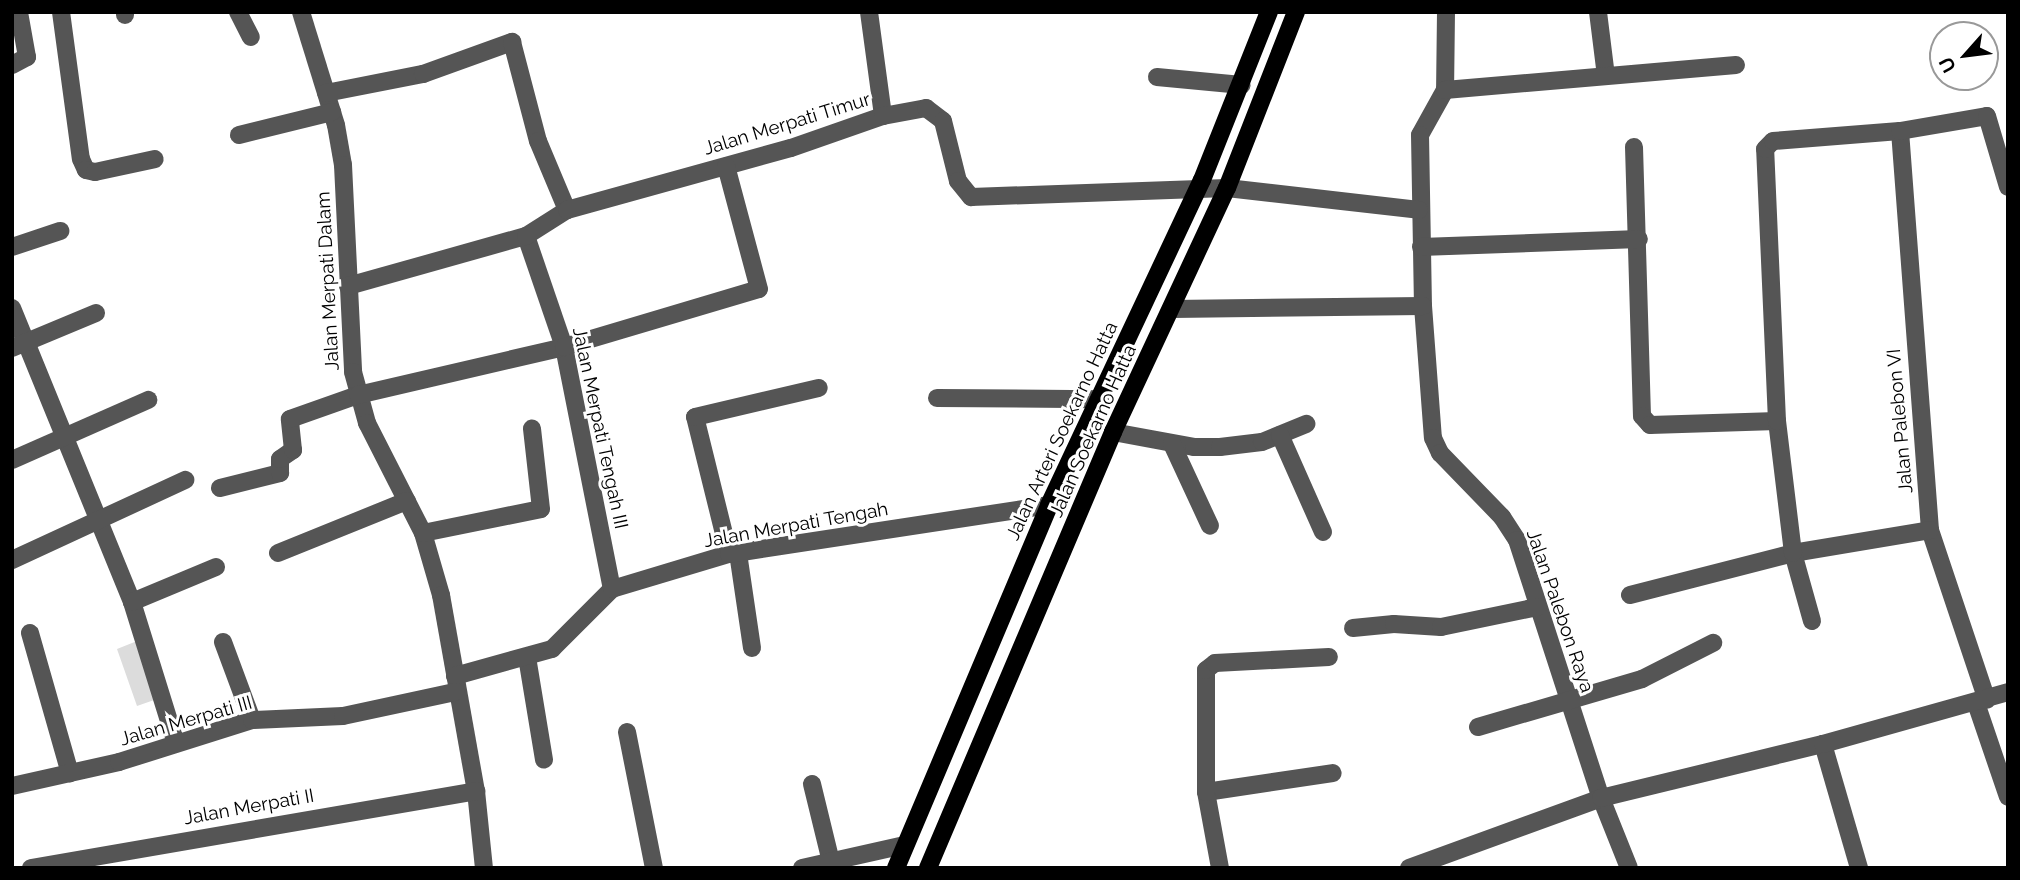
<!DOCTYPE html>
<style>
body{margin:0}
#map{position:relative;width:2020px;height:880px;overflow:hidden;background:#fff;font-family:Raleway,sans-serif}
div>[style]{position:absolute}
.green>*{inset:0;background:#dcdcdc}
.minor>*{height:18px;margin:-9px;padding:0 9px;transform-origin:9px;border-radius:9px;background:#555}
.major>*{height:18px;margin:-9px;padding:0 9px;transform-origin:9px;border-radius:9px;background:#000}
span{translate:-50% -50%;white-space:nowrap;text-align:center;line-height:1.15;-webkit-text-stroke:6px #fff;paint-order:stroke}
.street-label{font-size:19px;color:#000}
.frame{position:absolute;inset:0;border:14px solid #000;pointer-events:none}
.north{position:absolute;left:1929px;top:21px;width:70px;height:70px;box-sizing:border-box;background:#fff;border:2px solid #999;border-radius:50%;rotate:242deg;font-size:19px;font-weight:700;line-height:28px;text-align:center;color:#000}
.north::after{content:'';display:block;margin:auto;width:24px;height:32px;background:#000;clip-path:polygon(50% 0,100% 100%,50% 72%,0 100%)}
</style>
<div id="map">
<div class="green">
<div style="clip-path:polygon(137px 641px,157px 699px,137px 706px,117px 649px)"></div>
</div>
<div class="minor">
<div style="left:61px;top:12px;width:148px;rotate:82.3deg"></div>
<div style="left:81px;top:159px;width:12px;rotate:66deg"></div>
<div style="left:86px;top:170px;width:9px;rotate:13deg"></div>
<div style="left:95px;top:172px;width:61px;rotate:-12.2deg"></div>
<div style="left:125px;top:12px;width:3px;rotate:90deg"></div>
<div style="left:238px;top:12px;width:28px;rotate:63deg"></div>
<div style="left:301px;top:12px;width:118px;rotate:72.8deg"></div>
<div style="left:336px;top:125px;width:41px;rotate:80.1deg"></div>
<div style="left:343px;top:165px;width:207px;rotate:87.2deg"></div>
<div style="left:353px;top:372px;width:53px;rotate:74.6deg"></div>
<div style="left:367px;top:423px;width:123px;rotate:63deg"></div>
<div style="left:423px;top:533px;width:65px;rotate:73.8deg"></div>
<div style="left:441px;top:595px;width:199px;rotate:79.9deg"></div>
<div style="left:476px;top:791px;width:77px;rotate:84.1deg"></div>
<div style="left:869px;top:12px;width:105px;rotate:82.3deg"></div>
<div style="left:1446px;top:12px;width:78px;rotate:90.7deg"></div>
<div style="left:1445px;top:90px;width:51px;rotate:119.1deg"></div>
<div style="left:1420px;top:135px;width:171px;rotate:89deg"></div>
<div style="left:1423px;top:306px;width:132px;rotate:85.7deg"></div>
<div style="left:1433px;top:438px;width:17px;rotate:65deg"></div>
<div style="left:1440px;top:453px;width:89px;rotate:45.9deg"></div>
<div style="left:1502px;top:517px;width:27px;rotate:57deg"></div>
<div style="left:1517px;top:540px;width:271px;rotate:72deg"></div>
<div style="left:1601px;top:798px;width:75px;rotate:68.2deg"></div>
<div style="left:1598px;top:12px;width:64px;rotate:82.9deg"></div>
<div style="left:12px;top:65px;width:17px;rotate:-28deg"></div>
<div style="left:27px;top:57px;width:46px;rotate:-100.1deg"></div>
<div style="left:1157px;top:77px;width:85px;rotate:5.4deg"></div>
<div style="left:1445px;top:90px;width:292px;rotate:-4.9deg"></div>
<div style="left:326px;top:93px;width:99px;rotate:-11.1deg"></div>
<div style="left:423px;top:74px;width:95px;rotate:-19.8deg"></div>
<div style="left:512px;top:42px;width:102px;rotate:75.3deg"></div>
<div style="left:538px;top:141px;width:75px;rotate:67.2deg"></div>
<div style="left:1900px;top:131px;width:400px;rotate:85.7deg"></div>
<div style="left:1930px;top:530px;width:179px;rotate:71.5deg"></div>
<div style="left:239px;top:135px;width:96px;rotate:-13.9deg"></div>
<div style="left:1634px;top:147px;width:269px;rotate:88.3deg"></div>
<div style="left:1642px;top:416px;width:12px;rotate:48deg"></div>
<div style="left:1650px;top:425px;width:127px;rotate:-1.8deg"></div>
<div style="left:526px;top:236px;width:117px;rotate:71.1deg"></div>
<div style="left:564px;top:347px;width:247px;rotate:78.8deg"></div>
<div style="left:12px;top:247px;width:51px;rotate:-18.4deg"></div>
<div style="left:1421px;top:247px;width:218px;rotate:-2.1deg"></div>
<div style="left:348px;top:286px;width:185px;rotate:-15.7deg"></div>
<div style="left:526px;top:236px;width:49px;rotate:-32.4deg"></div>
<div style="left:567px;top:210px;width:232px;rotate:-15.5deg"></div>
<div style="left:791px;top:148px;width:97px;rotate:-19.2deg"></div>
<div style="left:883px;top:116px;width:44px;rotate:-10.5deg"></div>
<div style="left:926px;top:108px;width:21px;rotate:37deg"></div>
<div style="left:943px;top:121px;width:62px;rotate:76deg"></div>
<div style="left:958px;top:181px;width:21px;rotate:51deg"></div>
<div style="left:971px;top:197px;width:256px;rotate:-2deg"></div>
<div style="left:1227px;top:188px;width:193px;rotate:6.5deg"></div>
<div style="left:12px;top:308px;width:318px;rotate:67.8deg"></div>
<div style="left:132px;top:602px;width:148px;rotate:72.7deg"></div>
<div style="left:1172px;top:309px;width:251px;rotate:-0.7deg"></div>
<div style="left:12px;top:348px;width:91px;rotate:-22.6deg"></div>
<div style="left:937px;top:398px;width:163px;rotate:0.4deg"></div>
<div style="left:1113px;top:432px;width:82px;rotate:10.5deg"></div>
<div style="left:1194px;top:447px;width:26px"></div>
<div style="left:1220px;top:447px;width:42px;rotate:-6.8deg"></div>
<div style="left:1262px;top:442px;width:48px;rotate:-22.2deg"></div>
<div style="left:1280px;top:435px;width:106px;rotate:66.1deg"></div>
<div style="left:1172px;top:444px;width:90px;rotate:65.1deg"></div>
<div style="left:12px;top:460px;width:149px;rotate:-23.8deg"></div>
<div style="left:220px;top:488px;width:62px;rotate:-14deg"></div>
<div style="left:280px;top:473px;width:14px;rotate:-90deg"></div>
<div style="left:280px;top:459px;width:16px;rotate:-35deg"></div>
<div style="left:293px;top:450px;width:31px;rotate:-96deg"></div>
<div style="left:290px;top:419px;width:72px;rotate:-19.4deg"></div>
<div style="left:358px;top:395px;width:212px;rotate:-13.1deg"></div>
<div style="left:564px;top:347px;width:203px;rotate:-16.6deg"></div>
<div style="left:759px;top:289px;width:127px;rotate:-105deg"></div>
<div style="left:423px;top:533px;width:120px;rotate:-11.5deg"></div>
<div style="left:541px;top:509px;width:81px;rotate:-96.4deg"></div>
<div style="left:278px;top:553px;width:139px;rotate:-22deg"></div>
<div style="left:738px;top:553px;width:96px;rotate:81.6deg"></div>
<div style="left:729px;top:554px;width:141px;rotate:-103.9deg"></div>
<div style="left:695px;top:417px;width:127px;rotate:-13.2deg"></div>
<div style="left:12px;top:560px;width:191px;rotate:-24.8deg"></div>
<div style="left:1630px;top:595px;width:168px;rotate:-14.4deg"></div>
<div style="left:1793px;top:553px;width:139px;rotate:-9.5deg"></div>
<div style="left:132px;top:602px;width:91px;rotate:-22.6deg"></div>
<div style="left:1812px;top:621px;width:71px;rotate:-105.6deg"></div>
<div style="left:1793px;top:553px;width:133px;rotate:-96.9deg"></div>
<div style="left:1777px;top:421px;width:272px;rotate:-92.5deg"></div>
<div style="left:1765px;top:149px;width:11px;rotate:-45deg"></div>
<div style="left:1773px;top:141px;width:127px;rotate:-4.5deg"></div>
<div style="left:1900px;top:131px;width:88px;rotate:-9.8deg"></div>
<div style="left:1987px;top:116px;width:74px;rotate:73.5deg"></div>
<div style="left:1353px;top:628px;width:41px;rotate:-5.6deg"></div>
<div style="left:1394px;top:624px;width:47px;rotate:3.7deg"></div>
<div style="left:1441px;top:627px;width:99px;rotate:-11.7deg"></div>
<div style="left:30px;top:633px;width:146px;rotate:74.1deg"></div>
<div style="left:223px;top:642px;width:83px;rotate:69.6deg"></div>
<div style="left:527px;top:657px;width:104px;rotate:80.6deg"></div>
<div style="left:455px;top:676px;width:101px;rotate:-15.6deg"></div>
<div style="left:552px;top:649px;width:85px;rotate:-45deg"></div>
<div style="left:612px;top:589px;width:122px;rotate:-16.7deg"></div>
<div style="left:729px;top:554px;width:324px;rotate:-8.7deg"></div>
<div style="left:1976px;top:703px;width:99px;rotate:71.2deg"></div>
<div style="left:1478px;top:727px;width:171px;rotate:-16.3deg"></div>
<div style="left:1642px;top:679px;width:80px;rotate:-26.9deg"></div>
<div style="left:627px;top:732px;width:139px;rotate:78.8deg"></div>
<div style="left:1823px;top:744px;width:129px;rotate:73.8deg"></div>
<div style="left:812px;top:784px;width:80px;rotate:76.3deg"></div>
<div style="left:12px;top:786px;width:110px;rotate:-12.6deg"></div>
<div style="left:119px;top:762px;width:139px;rotate:-17.5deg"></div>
<div style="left:252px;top:720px;width:91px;rotate:-2.5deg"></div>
<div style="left:343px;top:716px;width:115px;rotate:-12.1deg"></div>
<div style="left:1206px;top:792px;width:128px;rotate:-8.5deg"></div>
<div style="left:31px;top:868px;width:452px;rotate:-9.8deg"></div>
<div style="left:802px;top:868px;width:105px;rotate:-12.7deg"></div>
<div style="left:1220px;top:868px;width:77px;rotate:-100.4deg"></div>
<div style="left:1206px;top:792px;width:122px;rotate:-90deg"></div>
<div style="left:1206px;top:670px;width:11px;rotate:-38deg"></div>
<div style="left:1215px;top:663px;width:114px;rotate:-3deg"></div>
<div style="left:1409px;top:868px;width:204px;rotate:-20deg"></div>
<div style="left:1601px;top:798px;width:228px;rotate:-13.7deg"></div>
<div style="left:1823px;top:744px;width:192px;rotate:-15.7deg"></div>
</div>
<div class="major">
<div style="left:896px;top:868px;width:394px;rotate:-67.1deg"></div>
<div style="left:1049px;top:505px;width:359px;rotate:-64.8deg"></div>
<div style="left:1202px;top:180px;width:181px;rotate:-68.3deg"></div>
<div style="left:928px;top:868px;width:474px;rotate:-67deg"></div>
<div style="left:1113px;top:432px;width:269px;rotate:-65deg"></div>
<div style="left:1227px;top:188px;width:189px;rotate:-68.6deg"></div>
</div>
<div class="street-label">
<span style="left:787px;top:124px;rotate:-17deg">Jalan Merpati Timur</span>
<span style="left:328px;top:281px;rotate:-93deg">Jalan Merpati Dalam</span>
<span style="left:1900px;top:421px;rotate:-95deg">Jalan Palebon VI</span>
<span style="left:600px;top:428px;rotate:78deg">Jalan Merpati Tengah III</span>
<span style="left:1062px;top:431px;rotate:-65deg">Jalan Arteri Soekarno Hatta</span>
<span style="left:1093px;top:431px;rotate:-66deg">Jalan Soekarno Hatta</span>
<span style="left:796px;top:525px;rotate:-10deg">Jalan Merpati Tengah</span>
<span style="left:1560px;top:611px;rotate:71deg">Jalan Palebon Raya</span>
<span style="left:186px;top:721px;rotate:-16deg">Jalan Merpati III</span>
<span style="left:249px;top:807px;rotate:-10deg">Jalan Merpati II</span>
</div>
<div class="frame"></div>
<div class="north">U</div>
</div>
